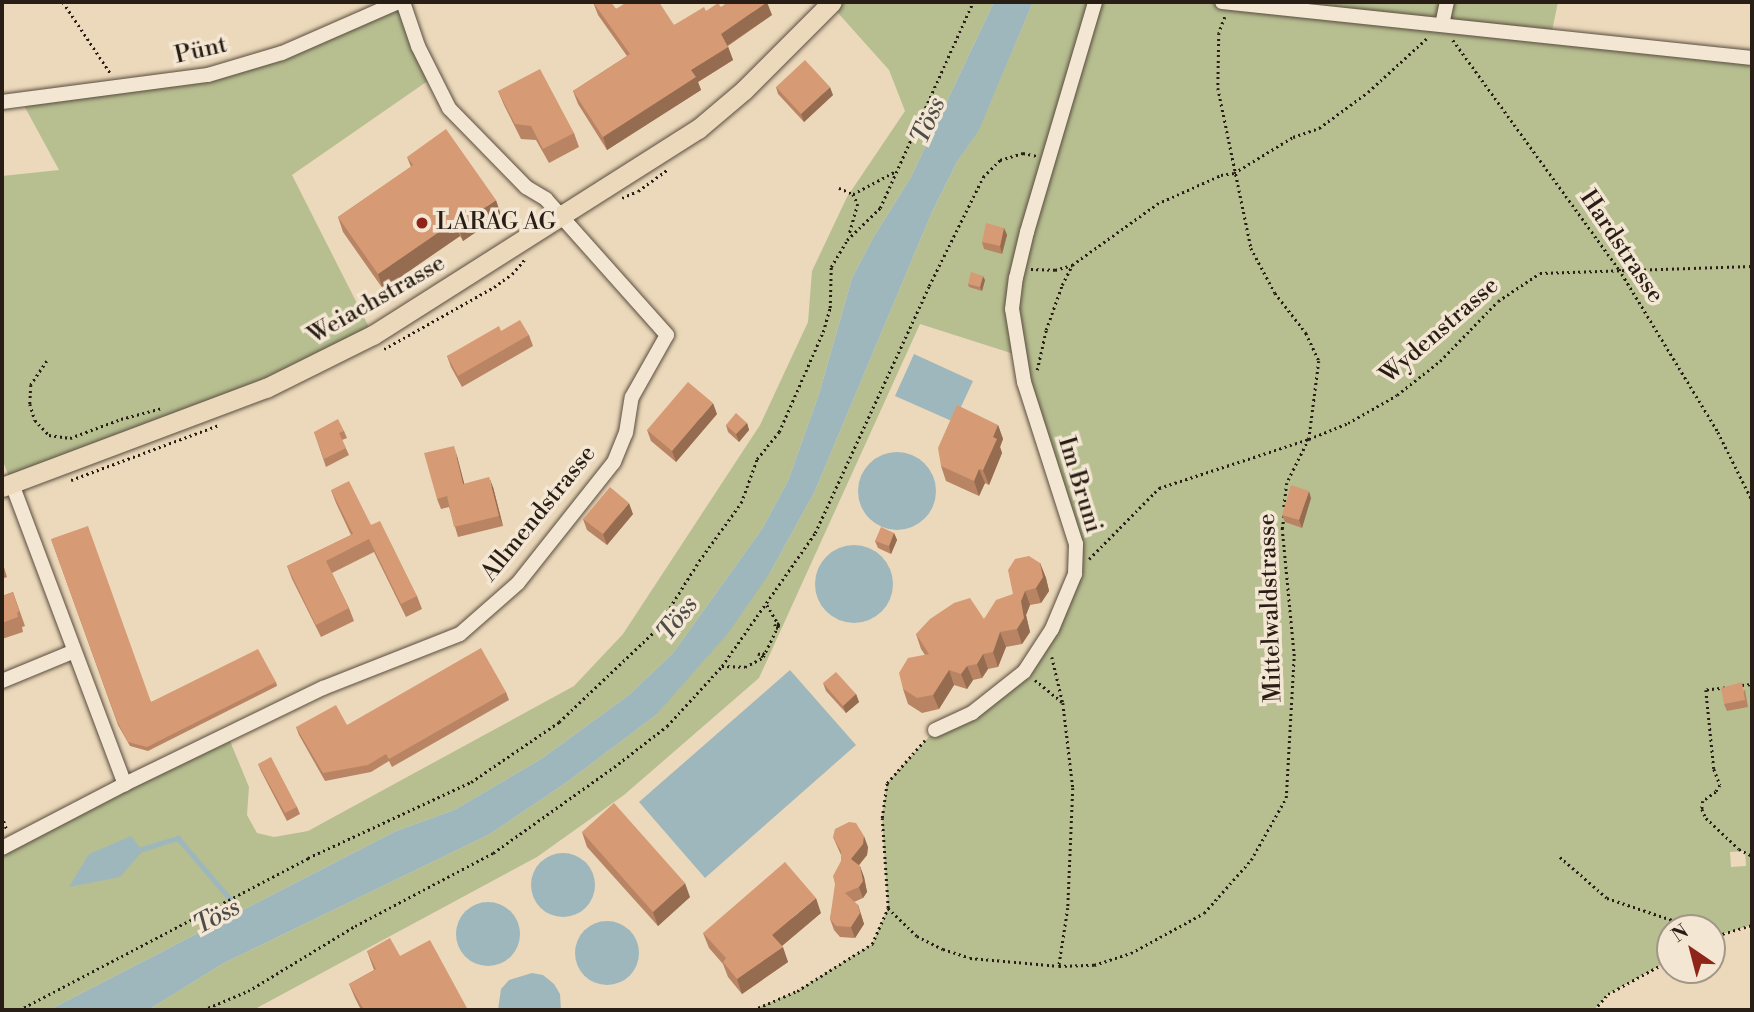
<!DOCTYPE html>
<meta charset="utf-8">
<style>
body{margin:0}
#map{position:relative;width:1754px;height:1012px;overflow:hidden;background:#ecd9bb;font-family:"Libre Bodoni",serif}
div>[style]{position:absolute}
.green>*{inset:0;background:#b7bf91}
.water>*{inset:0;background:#9eb7bc}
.round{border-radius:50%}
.stream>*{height:4.5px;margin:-2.25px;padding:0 2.25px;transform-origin:2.25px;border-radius:2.25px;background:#9eb7bc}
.path>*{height:2.5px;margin-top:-1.25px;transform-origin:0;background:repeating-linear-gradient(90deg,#291e16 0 2px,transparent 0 5.5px)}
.roads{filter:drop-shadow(0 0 2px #5a4d3f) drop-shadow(0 0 2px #5a4d3f)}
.minor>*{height:14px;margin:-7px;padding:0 7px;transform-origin:7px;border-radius:7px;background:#f3e6d3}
.major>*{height:19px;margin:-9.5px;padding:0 9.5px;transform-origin:9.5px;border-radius:9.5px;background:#ecd9bb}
.path-bridge>*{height:2.5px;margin-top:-1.25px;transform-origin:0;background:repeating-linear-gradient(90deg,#291e16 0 2px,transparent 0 5.5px)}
.wall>*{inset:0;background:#b88464}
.shaded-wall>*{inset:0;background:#966c51}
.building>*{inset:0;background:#d69a74}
.dots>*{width:19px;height:19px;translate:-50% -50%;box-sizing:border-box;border:4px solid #f3e6d3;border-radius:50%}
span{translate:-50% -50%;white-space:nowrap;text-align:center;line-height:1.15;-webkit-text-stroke:7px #f3e6d3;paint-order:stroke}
.street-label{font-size:24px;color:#291e16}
.poi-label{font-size:24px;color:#291e16}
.left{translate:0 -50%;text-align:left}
.water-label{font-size:26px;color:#4c4c48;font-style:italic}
.frame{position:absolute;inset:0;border:4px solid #291e16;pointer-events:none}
.north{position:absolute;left:1656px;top:914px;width:70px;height:70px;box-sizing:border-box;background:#f3e6d3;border:2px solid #a29687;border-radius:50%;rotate:325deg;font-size:19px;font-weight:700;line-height:28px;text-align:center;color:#291e16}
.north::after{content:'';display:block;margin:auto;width:24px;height:32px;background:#8f2418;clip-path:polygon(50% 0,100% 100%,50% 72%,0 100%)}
</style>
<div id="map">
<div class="green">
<div style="clip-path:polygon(399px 2px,432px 78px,292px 175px,373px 335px,12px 484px,2px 459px,2px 176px,59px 170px,21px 100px,208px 75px)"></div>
<div style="clip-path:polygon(832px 2px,994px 2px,911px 177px,873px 238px,852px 278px,819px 394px,788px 481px,762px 529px,673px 653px,629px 695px,541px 759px,454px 810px,396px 831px,49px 1010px,2px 1010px,2px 848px,230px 741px,249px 787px,247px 815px,257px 833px,274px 837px,308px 831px,574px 686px,623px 634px,760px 425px,808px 322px,812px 271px,847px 197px,905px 111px,889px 70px,830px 4px)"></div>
<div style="clip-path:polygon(evenodd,1033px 2px,1558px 2px,1551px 36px,1752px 58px,1752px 925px,1712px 937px,1712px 928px,1670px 928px,1670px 960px,1608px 994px,1594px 1010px,753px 1010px,797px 991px,872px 944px,888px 908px,882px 818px,887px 783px,935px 730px,1024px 672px,1075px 574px,1076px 544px,1017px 355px,920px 324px,759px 678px,624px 795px,537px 857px,253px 1010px,148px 1010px,224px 963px,490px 834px,567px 782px,656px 715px,771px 571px,814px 493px,932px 212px,957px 162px,979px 129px,1033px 2px,1745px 851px,1746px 866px,1731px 867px,1730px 852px,1745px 851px)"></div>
</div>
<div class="water">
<div style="clip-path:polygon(994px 2px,1033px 2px,979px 130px,957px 162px,932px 212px,814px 493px,771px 571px,729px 632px,656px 715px,567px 782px,490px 834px,224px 963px,148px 1010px,49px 1010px,396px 831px,454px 810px,541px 759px,629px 695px,673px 653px,762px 529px,788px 481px,819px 394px,852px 278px,873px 238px,911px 177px)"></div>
<div style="clip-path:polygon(914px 354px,973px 381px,954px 422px,895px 396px)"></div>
<div class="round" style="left:858px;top:452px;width:78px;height:78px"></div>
<div class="round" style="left:815px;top:545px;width:78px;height:78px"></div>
<div style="clip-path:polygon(790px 670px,856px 745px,705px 878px,639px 802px)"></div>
<div style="clip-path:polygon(131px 836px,143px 851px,120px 877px,69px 887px,89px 854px)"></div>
<div class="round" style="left:531px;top:853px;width:64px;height:64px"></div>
<div class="round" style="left:456px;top:902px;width:64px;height:64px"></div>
<div class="round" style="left:575px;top:921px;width:64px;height:64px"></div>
<div style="clip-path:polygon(532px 973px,543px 975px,554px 984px,560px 994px,561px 1010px,498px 1010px,501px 989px,509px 980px)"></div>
</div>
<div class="stream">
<div style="left:142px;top:849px;width:38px;rotate:-17deg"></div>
<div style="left:178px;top:838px;width:101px;rotate:49.4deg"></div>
</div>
<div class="path">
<div style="left:63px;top:2px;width:87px;rotate:56.3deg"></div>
<div style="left:1225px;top:17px;width:17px;rotate:111deg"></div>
<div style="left:1219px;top:33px;width:55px;rotate:91deg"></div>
<div style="left:1218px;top:88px;width:163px;rotate:78.3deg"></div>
<div style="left:1251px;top:248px;width:51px;rotate:61.9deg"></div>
<div style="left:1275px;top:293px;width:51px;rotate:52.2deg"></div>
<div style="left:1306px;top:333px;width:31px;rotate:65deg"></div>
<div style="left:1319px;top:361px;width:79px;rotate:97.3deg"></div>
<div style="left:1309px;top:439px;width:49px;rotate:116.6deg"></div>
<div style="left:1287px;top:483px;width:26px;rotate:97deg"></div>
<div style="left:1453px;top:40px;width:283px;rotate:54.1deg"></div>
<div style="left:1619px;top:269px;width:191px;rotate:58.7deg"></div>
<div style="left:1718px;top:432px;width:76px;rotate:63.4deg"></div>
<div style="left:839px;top:188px;width:15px;rotate:23deg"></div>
<div style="left:853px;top:194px;width:11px;rotate:63deg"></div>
<div style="left:858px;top:204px;width:33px;rotate:106deg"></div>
<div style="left:853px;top:194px;width:49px;rotate:-28.1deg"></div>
<div style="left:622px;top:198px;width:17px;rotate:-24deg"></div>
<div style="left:638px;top:191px;width:36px;rotate:-36deg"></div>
<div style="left:1031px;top:269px;width:24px;rotate:2deg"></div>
<div style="left:1055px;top:270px;width:18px;rotate:-16deg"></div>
<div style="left:384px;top:349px;width:126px;rotate:-29.4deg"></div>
<div style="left:494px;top:287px;width:22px;rotate:-36deg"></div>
<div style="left:512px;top:274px;width:20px;rotate:-49deg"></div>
<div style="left:47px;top:361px;width:29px;rotate:124deg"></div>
<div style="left:31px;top:385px;width:19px;rotate:93deg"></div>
<div style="left:30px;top:404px;width:17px;rotate:73deg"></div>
<div style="left:35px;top:420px;width:21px;rotate:47deg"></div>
<div style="left:49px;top:435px;width:21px;rotate:8deg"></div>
<div style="left:70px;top:438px;width:54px;rotate:-20.4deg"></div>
<div style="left:121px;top:419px;width:42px;rotate:-15deg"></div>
<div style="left:1037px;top:370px;width:41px;rotate:-77.3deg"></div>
<div style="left:1046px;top:330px;width:48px;rotate:-70.4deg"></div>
<div style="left:1062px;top:285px;width:22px;rotate:-63deg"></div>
<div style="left:1072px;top:265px;width:105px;rotate:-35.7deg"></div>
<div style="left:1157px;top:204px;width:70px;rotate:-24.4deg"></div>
<div style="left:1221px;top:175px;width:13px;rotate:-9deg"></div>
<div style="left:1234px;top:173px;width:69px;rotate:-31.4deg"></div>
<div style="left:1293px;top:137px;width:28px;rotate:-19deg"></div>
<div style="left:1319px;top:128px;width:61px;rotate:-36.3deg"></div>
<div style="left:1368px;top:92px;width:79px;rotate:-42.4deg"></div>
<div style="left:71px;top:480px;width:158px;rotate:-20.4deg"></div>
<div style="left:1089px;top:559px;width:100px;rotate:-45.4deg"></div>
<div style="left:1159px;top:488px;width:158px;rotate:-18.1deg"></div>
<div style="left:1309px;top:439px;width:42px;rotate:-22.3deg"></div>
<div style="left:1348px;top:423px;width:56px;rotate:-29.7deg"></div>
<div style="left:1397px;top:395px;width:55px;rotate:-38.3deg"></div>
<div style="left:1440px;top:361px;width:83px;rotate:-46deg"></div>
<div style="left:1498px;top:301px;width:50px;rotate:-33.7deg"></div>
<div style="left:1540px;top:273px;width:212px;rotate:-1.9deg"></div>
<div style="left:767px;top:605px;width:26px;rotate:59deg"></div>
<div style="left:779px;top:624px;width:4px;rotate:180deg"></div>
<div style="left:775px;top:624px;width:4px;rotate:76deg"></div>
<div style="left:776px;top:628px;width:4px;rotate:-14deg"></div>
<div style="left:763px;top:657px;width:6px;rotate:-149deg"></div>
<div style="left:758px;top:654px;width:6px;rotate:-9deg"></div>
<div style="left:764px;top:653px;width:3px;rotate:90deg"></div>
<div style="left:1052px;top:657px;width:47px;rotate:76.6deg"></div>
<div style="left:1063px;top:703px;width:86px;rotate:83.3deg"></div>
<div style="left:1073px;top:788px;width:120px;rotate:92.4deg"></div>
<div style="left:1068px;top:908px;width:59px;rotate:98.8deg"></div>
<div style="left:722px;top:666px;width:23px;rotate:2deg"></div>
<div style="left:745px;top:667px;width:21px;rotate:-28deg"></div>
<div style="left:1035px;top:680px;width:35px;rotate:39deg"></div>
<div style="left:1742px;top:685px;width:10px;rotate:-6deg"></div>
<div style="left:1725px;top:688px;width:19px;rotate:174deg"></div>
<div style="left:1706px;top:690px;width:79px;rotate:84.2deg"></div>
<div style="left:1714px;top:769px;width:17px;rotate:69deg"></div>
<div style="left:1720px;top:785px;width:8px;rotate:120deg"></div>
<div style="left:1716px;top:792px;width:16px;rotate:145deg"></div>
<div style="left:1703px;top:801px;width:8px;rotate:97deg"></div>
<div style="left:1702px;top:809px;width:10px;rotate:66deg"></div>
<div style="left:1706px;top:818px;width:45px;rotate:43.2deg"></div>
<div style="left:1739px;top:849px;width:15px;rotate:28deg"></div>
<div style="left:2px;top:816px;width:15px;rotate:70deg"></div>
<div style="left:1560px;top:857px;width:62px;rotate:41.1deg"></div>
<div style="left:1607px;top:898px;width:94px;rotate:18.6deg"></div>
<div style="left:888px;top:908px;width:40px;rotate:44deg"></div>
<div style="left:917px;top:936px;width:29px;rotate:27deg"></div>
<div style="left:943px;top:949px;width:28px;rotate:18deg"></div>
<div style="left:970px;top:958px;width:89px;rotate:5.1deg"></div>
<div style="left:1059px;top:966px;width:35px;rotate:-2deg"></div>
<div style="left:1094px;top:965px;width:39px;rotate:-18deg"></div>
<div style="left:1131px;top:953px;width:83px;rotate:-28.7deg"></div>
<div style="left:1204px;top:913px;width:71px;rotate:-48.4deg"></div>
<div style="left:1251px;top:860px;width:71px;rotate:-60.6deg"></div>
<div style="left:1286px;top:798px;width:142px;rotate:-86.8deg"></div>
<div style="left:1294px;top:656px;width:128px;rotate:-95.4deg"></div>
<div style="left:1282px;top:529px;width:14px;rotate:-82deg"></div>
<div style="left:1712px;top:931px;width:9px"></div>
<div style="left:1712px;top:937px;width:42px;rotate:-16.7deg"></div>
<div style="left:19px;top:1010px;width:327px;rotate:-27.7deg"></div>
<div style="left:308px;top:858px;width:180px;rotate:-25deg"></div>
<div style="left:471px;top:782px;width:107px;rotate:-34.3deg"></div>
<div style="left:559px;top:722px;width:132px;rotate:-43.5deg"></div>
<div style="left:655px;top:631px;width:83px;rotate:-57.8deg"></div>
<div style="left:699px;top:561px;width:72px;rotate:-54.1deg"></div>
<div style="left:741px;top:503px;width:47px;rotate:-70deg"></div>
<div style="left:757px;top:459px;width:35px;rotate:-51deg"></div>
<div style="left:779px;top:432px;width:109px;rotate:-66.3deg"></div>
<div style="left:823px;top:332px;width:25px;rotate:-74deg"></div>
<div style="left:830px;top:308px;width:41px;rotate:-88.6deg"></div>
<div style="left:831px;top:267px;width:31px;rotate:-59deg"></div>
<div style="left:847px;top:240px;width:46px;rotate:-44.1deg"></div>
<div style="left:880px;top:208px;width:226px;rotate:-65.7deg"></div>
<div style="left:203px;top:1010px;width:49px;rotate:-22.9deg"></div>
<div style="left:248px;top:991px;width:125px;rotate:-31.3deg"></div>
<div style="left:355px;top:926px;width:156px;rotate:-27.9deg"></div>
<div style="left:493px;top:853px;width:148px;rotate:-35.4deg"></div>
<div style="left:614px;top:767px;width:67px;rotate:-37.7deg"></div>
<div style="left:667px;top:726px;width:81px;rotate:-47.5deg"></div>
<div style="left:722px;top:666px;width:162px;rotate:-55deg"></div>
<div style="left:815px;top:533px;width:272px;rotate:-65.2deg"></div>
<div style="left:929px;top:286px;width:122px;rotate:-63.6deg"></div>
<div style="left:983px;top:177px;width:24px;rotate:-45deg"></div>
<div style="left:1000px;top:160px;width:24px;rotate:-17deg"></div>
<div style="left:1023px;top:153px;width:14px;rotate:12deg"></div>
<div style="left:753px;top:1010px;width:48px;rotate:-23.4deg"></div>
<div style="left:797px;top:991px;width:89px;rotate:-32.1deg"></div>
<div style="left:872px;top:944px;width:39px;rotate:-66deg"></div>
<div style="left:888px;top:908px;width:90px;rotate:-93.8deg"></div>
<div style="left:882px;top:818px;width:35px;rotate:-82deg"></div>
<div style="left:887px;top:783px;width:57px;rotate:-48.5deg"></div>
<div style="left:1594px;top:1010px;width:21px;rotate:-49deg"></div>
<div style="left:1608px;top:994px;width:71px;rotate:-28.7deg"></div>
</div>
<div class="roads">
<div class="minor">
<div style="left:1222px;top:2px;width:533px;rotate:6.03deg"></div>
<div style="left:1442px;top:25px;width:24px;rotate:-78deg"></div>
<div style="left:2px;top:102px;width:208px;rotate:-7.5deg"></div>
<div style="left:208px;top:75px;width:77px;rotate:-16.6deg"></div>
<div style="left:282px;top:53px;width:128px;rotate:-23.6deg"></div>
<div style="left:12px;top:484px;width:321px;rotate:69.4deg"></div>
<div style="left:125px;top:784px;width:220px;rotate:-25.9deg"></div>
<div style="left:323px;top:688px;width:147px;rotate:-21.5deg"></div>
<div style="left:460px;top:634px;width:77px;rotate:-41.3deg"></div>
<div style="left:518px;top:583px;width:154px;rotate:-51.6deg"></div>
<div style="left:614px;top:462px;width:31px;rotate:-68deg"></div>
<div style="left:626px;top:433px;width:36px;rotate:-81deg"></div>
<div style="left:632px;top:397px;width:71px;rotate:-60.6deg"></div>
<div style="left:667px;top:335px;width:182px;rotate:-131.7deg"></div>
<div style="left:546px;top:199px;width:23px;rotate:-149deg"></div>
<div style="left:526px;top:187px;width:110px;rotate:-134.3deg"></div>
<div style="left:449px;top:108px;width:69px;rotate:-116.6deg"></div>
<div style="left:418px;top:46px;width:46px;rotate:-108.8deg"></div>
<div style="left:2px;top:681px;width:76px;rotate:-22.5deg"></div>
<div style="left:935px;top:730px;width:41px;rotate:-24.7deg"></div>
<div style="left:972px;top:713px;width:66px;rotate:-38.3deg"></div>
<div style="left:1024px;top:672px;width:51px;rotate:-56.9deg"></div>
<div style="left:1052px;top:629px;width:60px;rotate:-67.3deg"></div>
<div style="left:1075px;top:574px;width:30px;rotate:-88deg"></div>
<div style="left:1076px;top:544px;width:170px;rotate:-107.8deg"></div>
<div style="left:1024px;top:382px;width:74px;rotate:-99.3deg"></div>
<div style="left:1012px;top:309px;width:31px;rotate:-83deg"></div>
<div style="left:1016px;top:278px;width:47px;rotate:-76.6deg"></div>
<div style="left:1027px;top:232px;width:240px;rotate:-73.5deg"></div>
<div style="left:2px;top:848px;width:139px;rotate:-27.5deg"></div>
</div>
<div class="major">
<div style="left:2px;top:487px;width:282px;rotate:-20.6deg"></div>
<div style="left:266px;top:388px;width:119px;rotate:-26.4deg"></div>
<div style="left:373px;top:335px;width:385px;rotate:-32.4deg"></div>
<div style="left:698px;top:129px;width:60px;rotate:-40.3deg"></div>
<div style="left:744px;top:90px;width:124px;rotate:-45deg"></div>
</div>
</div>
<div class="path-bridge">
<div style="left:763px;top:657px;width:37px;rotate:-64deg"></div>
</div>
<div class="wall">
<div style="clip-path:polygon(593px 2px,674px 25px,706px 11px,721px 7px,772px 15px,728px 46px,733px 60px,698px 82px,701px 90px,607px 150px,578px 104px,573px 91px,627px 56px,598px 15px)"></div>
<div style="clip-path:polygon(776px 87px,833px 95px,804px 122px,778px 94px)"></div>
<div style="clip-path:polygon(498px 91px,574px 133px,579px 147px,549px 163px,536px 140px,521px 139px,504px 105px)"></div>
<div style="clip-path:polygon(407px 157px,501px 215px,463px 241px,460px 236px,383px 289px,343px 232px,338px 217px,411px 167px)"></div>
<div style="clip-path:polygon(1004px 228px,1007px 235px,1002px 254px,984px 249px,982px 242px)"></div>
<div style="clip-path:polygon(985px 280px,982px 291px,969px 287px,968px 284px)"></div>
<div style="clip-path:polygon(501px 331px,529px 335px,533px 346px,462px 387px,451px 367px,447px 356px)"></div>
<div style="clip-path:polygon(717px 414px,676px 462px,651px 441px,647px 430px)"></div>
<div style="clip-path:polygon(747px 423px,749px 430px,739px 442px,728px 432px,726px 425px)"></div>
<div style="clip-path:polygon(998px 425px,1003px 439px,1000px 447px,1002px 453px,989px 485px,985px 483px,979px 496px,946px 481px,941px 466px)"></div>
<div style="clip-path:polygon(344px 431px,347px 438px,342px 440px,349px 455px,326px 467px,314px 432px)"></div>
<div style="clip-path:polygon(457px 456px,464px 484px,493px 487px,503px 526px,458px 537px,449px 507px,441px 509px,437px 499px)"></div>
<div style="clip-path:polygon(331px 490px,371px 525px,417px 596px,422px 609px,406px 617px,374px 552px,332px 573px,349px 608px,354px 621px,321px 637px,292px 579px,287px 566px,351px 535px,336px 503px)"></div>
<div style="clip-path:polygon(1311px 498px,1302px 528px,1285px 522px,1282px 515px)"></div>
<div style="clip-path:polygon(633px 514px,607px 545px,587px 530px,583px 519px)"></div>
<div style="clip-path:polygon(894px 533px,897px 540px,891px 554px,878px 548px,875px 541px)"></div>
<div style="clip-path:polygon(51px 539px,151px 702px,276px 682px,277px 686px,148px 751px,130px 746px,118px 725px)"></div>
<div style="clip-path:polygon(2px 561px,7px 577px,2px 579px)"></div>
<div style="clip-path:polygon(1040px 563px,1046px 578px,1049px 591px,1041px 603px,1030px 605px,1026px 615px,1030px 632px,1022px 644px,1006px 647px,998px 667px,988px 669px,982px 678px,973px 680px,967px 689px,954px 685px,939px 709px,922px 713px,908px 704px,903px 689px,925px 655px,921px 649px,916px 634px,984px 619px,1013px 594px)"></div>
<div style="clip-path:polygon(13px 592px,25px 626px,22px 627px,23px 632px,2px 639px,2px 596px)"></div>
<div style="clip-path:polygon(823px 683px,856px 694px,859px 702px,846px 713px,826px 691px)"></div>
<div style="clip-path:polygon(1745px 690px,1748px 707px,1727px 711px,1724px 704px)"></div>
<div style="clip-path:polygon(506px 692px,509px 700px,392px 767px,389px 761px,371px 772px,325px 781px,299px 735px,296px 727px,347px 725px)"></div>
<div style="clip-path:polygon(258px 764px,297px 807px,300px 814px,287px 821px,261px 771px)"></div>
<div style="clip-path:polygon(582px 832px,690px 897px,658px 926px,587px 847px)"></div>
<div style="clip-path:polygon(833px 837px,868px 847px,867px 855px,859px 865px,864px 877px,867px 892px,863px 898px,854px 902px,858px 905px,864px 924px,855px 938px,840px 937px,834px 930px,830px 919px,841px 861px,841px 855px)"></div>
<div style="clip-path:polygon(821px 913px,782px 946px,788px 962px,742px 994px,728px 977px,723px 964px,709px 948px,703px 933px)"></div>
<div style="clip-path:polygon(367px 951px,400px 956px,468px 1010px,361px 1010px,355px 998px,349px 984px,374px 970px)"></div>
</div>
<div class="shaded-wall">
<div style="clip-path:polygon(767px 2px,772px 15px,725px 47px,721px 34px)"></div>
<div style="clip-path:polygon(728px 47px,733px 60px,698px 82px,701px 90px,607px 150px,603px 137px,691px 70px)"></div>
<div style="clip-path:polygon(830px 87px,833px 95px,804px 122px,801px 114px)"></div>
<div style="clip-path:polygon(496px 200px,501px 215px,463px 241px,458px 226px)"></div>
<div style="clip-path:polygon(455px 221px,460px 236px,383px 289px,378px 274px)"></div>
<div style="clip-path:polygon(1004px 228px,1007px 235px,1002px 254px,1000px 246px)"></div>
<div style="clip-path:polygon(983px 276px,985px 280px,982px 291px,980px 287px)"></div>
<div style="clip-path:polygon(713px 403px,717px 414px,676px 462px,672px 451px)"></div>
<div style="clip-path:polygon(747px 423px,749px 430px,739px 442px,736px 434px)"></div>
<div style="clip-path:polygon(998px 425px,1003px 439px,1000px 447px,1002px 453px,989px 485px,983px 470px,993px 437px)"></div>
<div style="clip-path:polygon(454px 446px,457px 456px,467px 494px,463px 484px)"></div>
<div style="clip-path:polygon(979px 469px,985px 483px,979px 496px,974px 481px)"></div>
<div style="clip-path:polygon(489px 477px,493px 487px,503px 526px,499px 516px)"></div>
<div style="clip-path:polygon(1309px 491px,1311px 498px,1302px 528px,1299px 520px)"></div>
<div style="clip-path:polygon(629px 503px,633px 514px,607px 545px,603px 534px)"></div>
<div style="clip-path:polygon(894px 533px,897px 540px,891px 554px,889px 546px)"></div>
<div style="clip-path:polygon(1040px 563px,1046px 578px,1049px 591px,1041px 603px,1036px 588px)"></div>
<div style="clip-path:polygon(1025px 591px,1030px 605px,1026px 615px,1030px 632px,1022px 644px,1017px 629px,1021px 601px)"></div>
<div style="clip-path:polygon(1000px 632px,1006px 647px,998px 667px,993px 652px)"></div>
<div style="clip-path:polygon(983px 654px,988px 669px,982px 678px,977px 664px)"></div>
<div style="clip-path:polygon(967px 666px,973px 680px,967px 689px,961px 674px)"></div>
<div style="clip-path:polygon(949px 670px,954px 685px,939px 709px,933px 695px)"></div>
<div style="clip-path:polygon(856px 694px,859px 702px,846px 713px,843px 706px)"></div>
<div style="clip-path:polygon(864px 836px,868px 847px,867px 855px,855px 870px,851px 859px)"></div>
<div style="clip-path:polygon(860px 866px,864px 877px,867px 892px,863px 898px,859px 887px)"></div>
<div style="clip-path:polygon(685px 883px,690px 897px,658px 926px,653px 912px)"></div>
<div style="clip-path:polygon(816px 898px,821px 913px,777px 950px,772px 935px)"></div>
<div style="clip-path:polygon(858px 905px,864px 924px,855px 938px,851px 927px)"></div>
<div style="clip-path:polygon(783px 947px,788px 962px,742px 994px,737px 979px)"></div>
</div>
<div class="building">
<div style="clip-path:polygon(593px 2px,611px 2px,616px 9px,627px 2px,659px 2px,674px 25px,704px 7px,706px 11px,718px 3px,721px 7px,728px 2px,767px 2px,721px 34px,728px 47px,691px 70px,696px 77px,603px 137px,573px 91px,630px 54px)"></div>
<div style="clip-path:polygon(805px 60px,830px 87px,801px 114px,776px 87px)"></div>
<div style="clip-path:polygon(540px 69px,574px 133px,543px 149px,531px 126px,515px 124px,498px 91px)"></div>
<div style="clip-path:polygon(446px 129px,496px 200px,458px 226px,455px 221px,378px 274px,338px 217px,413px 165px,407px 157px)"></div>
<div style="clip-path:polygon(986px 223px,1004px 228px,1000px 246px,982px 242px)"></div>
<div style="clip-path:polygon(971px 272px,983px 276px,980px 287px,968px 284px)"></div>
<div style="clip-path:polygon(520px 320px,529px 335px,458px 376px,447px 356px,499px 326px,501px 331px)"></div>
<div style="clip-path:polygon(688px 382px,713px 403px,672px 451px,647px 430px)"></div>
<div style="clip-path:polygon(957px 405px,998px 425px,993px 437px,997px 439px,983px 470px,979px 469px,974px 481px,941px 466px,938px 448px)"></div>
<div style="clip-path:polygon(736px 413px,747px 423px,736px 434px,726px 425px)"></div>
<div style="clip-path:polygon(338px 419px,344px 431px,339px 433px,346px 448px,324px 459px,314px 432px)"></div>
<div style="clip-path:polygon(454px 446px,463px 484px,489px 477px,499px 516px,454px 527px,447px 496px,437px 499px,424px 453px)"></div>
<div style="clip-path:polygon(349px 481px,371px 525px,380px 521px,417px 596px,401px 604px,369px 539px,326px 561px,349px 608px,316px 625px,287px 566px,353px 534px,331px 490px)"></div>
<div style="clip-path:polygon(1291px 485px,1309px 491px,1299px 520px,1282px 515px)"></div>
<div style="clip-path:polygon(610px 487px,629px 503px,603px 534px,583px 519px)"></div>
<div style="clip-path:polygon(88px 526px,151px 702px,258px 649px,276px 682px,147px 747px,128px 742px,117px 721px,51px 539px)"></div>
<div style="clip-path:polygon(881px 527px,894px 533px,889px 546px,875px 541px)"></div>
<div style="clip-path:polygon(1029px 556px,1040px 563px,1043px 577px,1036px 588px,1025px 591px,1021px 601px,1024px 618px,1017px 629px,1000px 632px,993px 652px,983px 654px,977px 664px,967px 666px,961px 674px,949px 670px,933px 695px,917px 698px,903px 689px,899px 673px,908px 658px,929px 654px,916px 634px,930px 619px,954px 603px,970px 598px,984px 619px,996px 600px,1013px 594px,1008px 570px,1015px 559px)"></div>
<div style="clip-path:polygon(13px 592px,19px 611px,17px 613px,18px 617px,2px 623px,2px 596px)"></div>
<div style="clip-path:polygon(481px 648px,506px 692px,389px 759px,386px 754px,368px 765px,323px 773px,296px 727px,336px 705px,347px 725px)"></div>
<div style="clip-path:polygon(836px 672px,856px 694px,843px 706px,823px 683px)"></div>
<div style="clip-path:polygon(1742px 682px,1745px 700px,1724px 704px,1721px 688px)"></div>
<div style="clip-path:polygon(271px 757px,297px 807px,285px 813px,258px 764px)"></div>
<div style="clip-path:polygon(614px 803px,685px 883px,653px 912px,582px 832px)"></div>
<div style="clip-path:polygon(849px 822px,856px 823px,864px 836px,863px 844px,851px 859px,860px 866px,863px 881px,859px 887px,845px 893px,858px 905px,860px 913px,851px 927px,836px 926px,830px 919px,835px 884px,833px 876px,841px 861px,841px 851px,833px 837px,835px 829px)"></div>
<div style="clip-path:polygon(785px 862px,816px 898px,772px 935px,783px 947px,737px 979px,723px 962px,726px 958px,703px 933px)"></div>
<div style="clip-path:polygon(390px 938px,400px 956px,430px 940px,468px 1010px,364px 1010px,349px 984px,376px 969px,367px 951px)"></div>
</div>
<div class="dots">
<div style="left:422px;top:223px;background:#8f2418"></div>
</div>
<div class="street-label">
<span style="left:201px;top:51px;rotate:-13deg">Pünt</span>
<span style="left:1621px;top:247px;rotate:56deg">Hardstrasse</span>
<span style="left:377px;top:300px;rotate:-30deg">Weiachstrasse</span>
<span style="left:1440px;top:331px;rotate:-41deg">Wydenstrasse</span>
<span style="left:1079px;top:485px;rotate:73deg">Im Bruni</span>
<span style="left:539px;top:514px;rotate:-51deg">Allmendstrasse</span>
<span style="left:1271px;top:608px;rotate:-92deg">Mittelwaldstrasse</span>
</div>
<div class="poi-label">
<span class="left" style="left:436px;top:223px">LARAG AG</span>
</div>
<div class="water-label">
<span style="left:929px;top:121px;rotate:-66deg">Töss</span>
<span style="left:678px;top:619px;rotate:-52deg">Töss</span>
<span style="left:217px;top:917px;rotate:-28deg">Töss</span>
</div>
<div class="frame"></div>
<div class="north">N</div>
</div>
